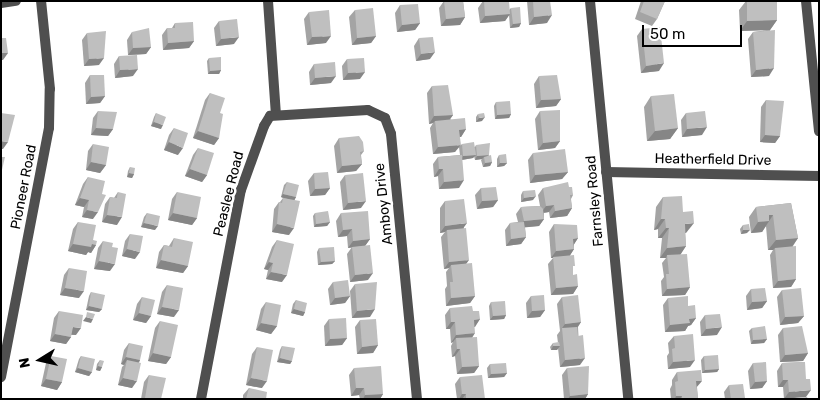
<!DOCTYPE html>
<style>
body{margin:0}
#map{position:relative;width:820px;height:400px;overflow:hidden;background:#fff;font-family:Rubik,sans-serif}
div>[style]{position:absolute}
.minor>*{height:10px;margin:-5px;padding:0 5px;transform-origin:5px;border-radius:5px;background:#4f4f4f}
.wall>*{inset:0;background:#a4a4a4}
.shaded-wall>*{inset:0;background:#868686}
.building>*{inset:0;background:#bfbfbf}
span{translate:-50% -50%;white-space:nowrap;text-align:center;line-height:1.15;-webkit-text-stroke:5px #fff;paint-order:stroke}
.street-label{font-size:14px;color:#000}
.frame{position:absolute;inset:0;border:2px solid #000;pointer-events:none}
.north{position:absolute;left:15px;top:335px;width:50px;height:50px;-webkit-text-stroke:4px #fff;paint-order:stroke;rotate:260deg;font-size:14px;font-weight:700;line-height:20px;text-align:center;color:#000}
.north::after{content:'';display:block;margin:auto;width:18px;height:22px;background:#000;clip-path:polygon(50% 0,100% 100%,50% 72%,0 100%)}
.scale{position:absolute;left:642px;top:25px;width:100px;height:22px;box-sizing:border-box;border:2px solid #000;border-top:0;padding-left:6px;font-size:15px;line-height:18px;white-space:nowrap;color:#000;-webkit-text-stroke:4px #fff;paint-order:stroke}
</style>
<div id="map">
<div class="minor">
<div style="left:268px;top:1px;width:114px;rotate:86deg"></div>
<div style="left:590px;top:1px;width:400px;rotate:84.5deg"></div>
<div style="left:806px;top:1px;width:131px;rotate:84.3deg"></div>
<div style="left:1px;top:3px;width:15px;rotate:-8deg"></div>
<div style="left:606px;top:172px;width:213px;rotate:1.1deg"></div>
<div style="left:1px;top:377px;width:254px;rotate:-79.1deg"></div>
<div style="left:49px;top:128px;width:39px;rotate:-89deg"></div>
<div style="left:50px;top:89px;width:88px;rotate:-95.8deg"></div>
<div style="left:201px;top:399px;width:213px;rotate:-79.2deg"></div>
<div style="left:241px;top:190px;width:68px;rotate:-70.2deg"></div>
<div style="left:264px;top:126px;width:12px;rotate:-59deg"></div>
<div style="left:270px;top:116px;width:98px;rotate:-3.5deg"></div>
<div style="left:368px;top:110px;width:19px;rotate:25deg"></div>
<div style="left:385px;top:118px;width:17px;rotate:69deg"></div>
<div style="left:391px;top:134px;width:266px;rotate:84.4deg"></div>
</div>
<div class="wall">
<div style="clip-path:polygon(444px 1px,463px 1px,465px 17px,460px 25px,441px 26px,439px 8px)"></div>
<div style="clip-path:polygon(483px 1px,509px 10px,511px 8px,521px 23px,519px 27px,510px 28px,509px 15px,505px 21px,480px 23px,478px 8px)"></div>
<div style="clip-path:polygon(527px 1px,550px 1px,547px 23px,529px 25px)"></div>
<div style="clip-path:polygon(641px 1px,665px 1px,657px 19px,652px 26px,635px 19px)"></div>
<div style="clip-path:polygon(746px 1px,777px 1px,777px 20px,770px 30px,769px 76px,751px 77px,748px 39px,753px 32px,767px 30px,740px 31px,739px 10px)"></div>
<div style="clip-path:polygon(400px 5px,420px 23px,415px 30px,397px 32px,395px 13px)"></div>
<div style="clip-path:polygon(355px 10px,376px 36px,371px 43px,352px 45px,349px 17px)"></div>
<div style="clip-path:polygon(309px 12px,326px 43px,307px 45px,304px 19px)"></div>
<div style="clip-path:polygon(219px 21px,234px 44px,216px 46px,214px 28px)"></div>
<div style="clip-path:polygon(175px 23px,194px 41px,189px 48px,163px 50px,162px 35px,167px 28px,172px 28px)"></div>
<div style="clip-path:polygon(642px 29px,659px 71px,641px 73px,637px 36px)"></div>
<div style="clip-path:polygon(132px 32px,151px 47px,146px 54px,128px 55px,127px 40px)"></div>
<div style="clip-path:polygon(87px 33px,99px 65px,84px 66px,82px 40px)"></div>
<div style="clip-path:polygon(419px 38px,430px 59px,416px 61px,414px 46px)"></div>
<div style="clip-path:polygon(119px 56px,133px 76px,115px 78px,114px 64px)"></div>
<div style="clip-path:polygon(209px 58px,221px 70px,219px 74px,208px 74px,207px 61px)"></div>
<div style="clip-path:polygon(347px 59px,360px 79px,343px 80px,342px 66px)"></div>
<div style="clip-path:polygon(314px 64px,331px 83px,310px 85px,309px 72px)"></div>
<div style="clip-path:polygon(90px 75px,105px 96px,100px 103px,86px 104px,85px 83px)"></div>
<div style="clip-path:polygon(539px 76px,561px 99px,556px 106px,536px 108px,534px 84px)"></div>
<div style="clip-path:polygon(432px 86px,453px 115px,450px 119px,466px 129px,461px 137px,460px 137px,455px 152px,433px 154px,430px 128px,433px 123px,429px 124px,427px 93px)"></div>
<div style="clip-path:polygon(210px 93px,220px 113px,219px 138px,214px 145px,193px 138px,205px 100px)"></div>
<div style="clip-path:polygon(651px 96px,678px 128px,670px 139px,647px 141px,644px 107px)"></div>
<div style="clip-path:polygon(766px 100px,780px 136px,775px 143px,760px 142px,761px 107px)"></div>
<div style="clip-path:polygon(496px 102px,511px 114px,509px 118px,495px 119px,494px 106px)"></div>
<div style="clip-path:polygon(98px 111px,113px 129px,108px 136px,91px 135px,93px 118px)"></div>
<div style="clip-path:polygon(540px 111px,560px 141px,555px 148px,538px 150px,535px 119px)"></div>
<div style="clip-path:polygon(156px 113px,161px 129px,151px 126px,154px 117px)"></div>
<div style="clip-path:polygon(686px 113px,702px 135px,682px 137px,681px 120px)"></div>
<div style="clip-path:polygon(478px 114px,482px 121px,476px 122px,476px 117px)"></div>
<div style="clip-path:polygon(174px 128px,178px 155px,164px 150px,169px 135px)"></div>
<div style="clip-path:polygon(339px 138px,364px 151px,361px 155px,362px 164px,356px 171px,337px 173px,334px 146px)"></div>
<div style="clip-path:polygon(93px 144px,106px 165px,100px 173px,86px 170px,88px 151px)"></div>
<div style="clip-path:polygon(462px 144px,475px 147px,476px 145px,488px 156px,492px 162px,490px 166px,483px 167px,481px 160px,482px 159px,475px 160px,474px 156px,473px 158px,462px 160px,459px 188px,439px 189px,438px 176px,434px 177px,433px 164px,438px 157px,460px 155px,459px 147px)"></div>
<div style="clip-path:polygon(198px 148px,207px 175px,202px 182px,185px 176px,193px 155px)"></div>
<div style="clip-path:polygon(533px 153px,568px 172px,562px 179px,530px 183px,528px 160px)"></div>
<div style="clip-path:polygon(499px 155px,507px 163px,504px 166px,497px 167px,497px 159px)"></div>
<div style="clip-path:polygon(130px 167px,134px 174px,132px 178px,127px 177px,128px 171px)"></div>
<div style="clip-path:polygon(314px 173px,330px 188px,325px 195px,310px 196px,308px 181px)"></div>
<div style="clip-path:polygon(345px 175px,361px 208px,343px 210px,340px 182px)"></div>
<div style="clip-path:polygon(88px 177px,93px 219px,82px 217px,84px 207px,75px 205px,83px 184px)"></div>
<div style="clip-path:polygon(287px 182px,296px 197px,294px 200px,289px 235px,272px 232px,274px 209px,279px 202px,280px 202px,283px 198px,281px 197px,284px 185px)"></div>
<div style="clip-path:polygon(569px 187px,573px 195px,571px 199px,572px 208px,567px 216px,550px 218px,549px 212px,544px 213px,544px 219px,539px 226px,525px 227px,526px 237px,521px 244px,506px 246px,505px 230px,510px 223px,518px 222px,516px 214px,521px 207px,540px 206px,538px 195px,543px 188px)"></div>
<div style="clip-path:polygon(481px 188px,498px 200px,493px 207px,477px 209px,475px 195px)"></div>
<div style="clip-path:polygon(523px 191px,533px 200px,521px 202px,521px 195px)"></div>
<div style="clip-path:polygon(118px 192px,117px 225px,102px 222px,105px 204px,110px 197px,114px 198px)"></div>
<div style="clip-path:polygon(177px 192px,197px 218px,192px 225px,168px 220px,172px 199px)"></div>
<div style="clip-path:polygon(663px 197px,686px 233px,685px 233px,686px 246px,680px 254px,690px 287px,685px 295px,662px 296px,661px 281px,664px 277px,662px 263px,666px 258px,660px 258px,662px 238px,658px 238px,658px 229px,654px 230px,656px 207px)"></div>
<div style="clip-path:polygon(445px 201px,464px 228px,466px 264px,475px 296px,470px 303px,446px 306px,445px 289px,447px 286px,446px 272px,449px 268px,444px 269px,441px 237px,445px 232px,440px 233px,440px 208px)"></div>
<div style="clip-path:polygon(791px 203px,798px 238px,793px 246px,796px 279px,791px 287px,773px 288px,770px 255px,773px 250px,768px 250px,766px 226px,762px 232px,751px 233px,749px 217px,756px 207px)"></div>
<div style="clip-path:polygon(147px 213px,155px 230px,141px 227px,144px 217px)"></div>
<div style="clip-path:polygon(315px 213px,330px 222px,327px 226px,314px 227px,313px 216px)"></div>
<div style="clip-path:polygon(341px 213px,370px 239px,365px 246px,368px 280px,350px 282px,347px 254px,352px 247px,348px 248px,347px 236px,338px 237px,336px 221px)"></div>
<div style="clip-path:polygon(78px 222px,93px 240px,96px 245px,91px 253px,88px 252px,86px 255px,68px 251px,73px 229px)"></div>
<div style="clip-path:polygon(554px 224px,578px 238px,574px 244px,574px 249px,570px 255px,573px 275px,578px 286px,573px 294px,551px 295px,548px 264px,553px 258px,551px 258px,549px 232px)"></div>
<div style="clip-path:polygon(743px 225px,747px 233px,741px 234px,740px 229px)"></div>
<div style="clip-path:polygon(130px 234px,135px 259px,122px 256px,125px 241px)"></div>
<div style="clip-path:polygon(174px 238px,188px 266px,183px 273px,156px 268px,159px 252px,164px 245px,169px 246px)"></div>
<div style="clip-path:polygon(277px 240px,282px 282px,266px 279px,268px 270px,264px 269px,272px 247px)"></div>
<div style="clip-path:polygon(103px 241px,110px 271px,94px 269px,98px 248px)"></div>
<div style="clip-path:polygon(319px 248px,335px 261px,332px 264px,318px 265px,317px 252px)"></div>
<div style="clip-path:polygon(69px 268px,79px 298px,60px 295px,64px 275px)"></div>
<div style="clip-path:polygon(333px 282px,350px 296px,345px 303px,330px 305px,328px 289px)"></div>
<div style="clip-path:polygon(355px 284px,370px 317px,352px 318px,350px 291px)"></div>
<div style="clip-path:polygon(167px 285px,174px 317px,157px 314px,162px 292px)"></div>
<div style="clip-path:polygon(751px 289px,767px 301px,762px 308px,747px 310px,746px 296px)"></div>
<div style="clip-path:polygon(782px 290px,804px 316px,798px 323px,780px 325px,777px 297px)"></div>
<div style="clip-path:polygon(91px 292px,102px 309px,99px 312px,86px 310px,89px 296px)"></div>
<div style="clip-path:polygon(531px 296px,545px 310px,540px 317px,527px 318px,526px 303px)"></div>
<div style="clip-path:polygon(142px 297px,151px 316px,146px 323px,133px 320px,137px 304px)"></div>
<div style="clip-path:polygon(562px 297px,581px 322px,578px 327px,580px 365px,560px 367px,558px 348px,557px 350px,551px 350px,550px 347px,553px 343px,558px 343px,557px 335px,560px 331px,557px 304px)"></div>
<div style="clip-path:polygon(668px 298px,688px 306px,696px 318px,691px 325px,688px 326px,685px 331px,665px 332px,663px 305px)"></div>
<div style="clip-path:polygon(296px 300px,305px 312px,303px 316px,291px 313px,293px 304px)"></div>
<div style="clip-path:polygon(266px 302px,277px 326px,271px 334px,256px 330px,261px 309px)"></div>
<div style="clip-path:polygon(491px 302px,506px 315px,504px 319px,490px 320px,489px 306px)"></div>
<div style="clip-path:polygon(450px 308px,473px 311px,480px 319px,474px 327px,472px 337px,479px 366px,474px 373px,457px 374px,455px 356px,452px 357px,451px 346px,453px 342px,451px 343px,450px 329px,446px 329px,445px 315px)"></div>
<div style="clip-path:polygon(59px 311px,76px 335px,71px 335px,71px 337px,66px 344px,50px 341px,54px 318px)"></div>
<div style="clip-path:polygon(705px 315px,717px 335px,701px 336px,700px 322px)"></div>
<div style="clip-path:polygon(329px 319px,347px 338px,342px 345px,325px 346px,324px 326px)"></div>
<div style="clip-path:polygon(360px 320px,378px 345px,373px 353px,357px 354px,355px 327px)"></div>
<div style="clip-path:polygon(160px 321px,171px 357px,166px 364px,148px 361px,155px 328px)"></div>
<div style="clip-path:polygon(752px 328px,767px 339px,764px 343px,751px 344px,749px 331px)"></div>
<div style="clip-path:polygon(783px 328px,808px 353px,803px 361px,780px 362px,778px 335px)"></div>
<div style="clip-path:polygon(674px 336px,690px 367px,668px 369px,667px 356px,669px 353px,668px 343px)"></div>
<div style="clip-path:polygon(129px 343px,140px 360px,139px 363px,132px 388px,118px 385px,122px 367px,124px 365px,121px 364px,124px 350px)"></div>
<div style="clip-path:polygon(282px 346px,292px 361px,290px 364px,277px 362px,280px 350px)"></div>
<div style="clip-path:polygon(257px 347px,262px 388px,246px 385px,252px 354px)"></div>
<div style="clip-path:polygon(51px 356px,62px 382px,57px 390px,41px 386px,46px 363px)"></div>
<div style="clip-path:polygon(81px 356px,92px 372px,89px 376px,75px 372px,79px 359px)"></div>
<div style="clip-path:polygon(704px 356px,719px 369px,717px 372px,702px 373px,701px 360px)"></div>
<div style="clip-path:polygon(100px 360px,102px 367px,100px 371px,96px 370px,97px 364px)"></div>
<div style="clip-path:polygon(805px 362px,793px 398px,784px 399px,783px 387px,778px 387px,777px 371px,782px 363px)"></div>
<div style="clip-path:polygon(753px 363px,767px 381px,762px 388px,750px 389px,748px 371px)"></div>
<div style="clip-path:polygon(490px 364px,507px 373px,504px 377px,488px 378px,487px 368px)"></div>
<div style="clip-path:polygon(354px 368px,383px 394px,380px 399px,360px 399px,359px 395px,351px 396px,349px 375px)"></div>
<div style="clip-path:polygon(567px 368px,588px 394px,585px 399px,564px 399px,562px 375px)"></div>
<div style="clip-path:polygon(677px 372px,697px 387px,698px 399px,671px 399px,670px 389px,672px 385px,672px 380px)"></div>
<div style="clip-path:polygon(149px 375px,161px 399px,141px 399px,144px 382px)"></div>
<div style="clip-path:polygon(460px 377px,485px 399px,457px 399px,455px 384px)"></div>
<div style="clip-path:polygon(729px 385px,744px 399px,725px 399px,724px 392px)"></div>
<div style="clip-path:polygon(249px 388px,266px 399px,243px 399px,243px 395px)"></div>
</div>
<div class="shaded-wall">
<div style="clip-path:polygon(510px 14px,505px 21px,480px 23px,485px 16px)"></div>
<div style="clip-path:polygon(552px 15px,547px 23px,529px 25px,534px 17px)"></div>
<div style="clip-path:polygon(465px 17px,460px 25px,441px 26px,446px 19px)"></div>
<div style="clip-path:polygon(777px 20px,770px 30px,740px 31px,747px 21px)"></div>
<div style="clip-path:polygon(420px 23px,415px 30px,397px 32px,402px 25px)"></div>
<div style="clip-path:polygon(521px 23px,519px 27px,510px 28px,513px 24px)"></div>
<div style="clip-path:polygon(331px 36px,326px 43px,307px 45px,312px 37px)"></div>
<div style="clip-path:polygon(376px 36px,371px 43px,352px 45px,357px 38px)"></div>
<div style="clip-path:polygon(239px 37px,234px 44px,216px 46px,221px 39px)"></div>
<div style="clip-path:polygon(194px 41px,189px 48px,163px 50px,168px 43px)"></div>
<div style="clip-path:polygon(151px 47px,146px 54px,128px 55px,133px 48px)"></div>
<div style="clip-path:polygon(435px 52px,430px 59px,416px 61px,421px 54px)"></div>
<div style="clip-path:polygon(1px 53px,8px 53px,3px 60px,1px 60px)"></div>
<div style="clip-path:polygon(104px 58px,99px 65px,84px 66px,89px 59px)"></div>
<div style="clip-path:polygon(664px 63px,659px 71px,641px 73px,646px 66px)"></div>
<div style="clip-path:polygon(774px 68px,769px 76px,751px 77px,756px 70px)"></div>
<div style="clip-path:polygon(138px 69px,133px 76px,115px 78px,120px 70px)"></div>
<div style="clip-path:polygon(221px 70px,219px 74px,208px 74px,210px 71px)"></div>
<div style="clip-path:polygon(365px 72px,360px 79px,343px 80px,348px 73px)"></div>
<div style="clip-path:polygon(336px 76px,331px 83px,310px 85px,315px 78px)"></div>
<div style="clip-path:polygon(105px 96px,100px 103px,86px 104px,91px 97px)"></div>
<div style="clip-path:polygon(561px 99px,556px 106px,536px 108px,541px 100px)"></div>
<div style="clip-path:polygon(511px 114px,509px 118px,495px 119px,497px 115px)"></div>
<div style="clip-path:polygon(453px 115px,448px 122px,435px 121px,433px 123px,429px 124px,434px 116px)"></div>
<div style="clip-path:polygon(485px 117px,482px 121px,476px 122px,479px 118px)"></div>
<div style="clip-path:polygon(154px 122px,163px 125px,161px 129px,151px 126px)"></div>
<div style="clip-path:polygon(707px 127px,702px 135px,682px 137px,687px 129px)"></div>
<div style="clip-path:polygon(96px 128px,113px 129px,108px 136px,91px 135px)"></div>
<div style="clip-path:polygon(678px 128px,670px 139px,647px 141px,655px 131px)"></div>
<div style="clip-path:polygon(466px 129px,461px 137px,454px 137px,459px 130px)"></div>
<div style="clip-path:polygon(198px 131px,219px 138px,214px 145px,193px 138px)"></div>
<div style="clip-path:polygon(765px 135px,780px 136px,775px 143px,760px 142px)"></div>
<div style="clip-path:polygon(1px 141px,8px 142px,3px 149px,1px 149px)"></div>
<div style="clip-path:polygon(560px 141px,555px 148px,538px 150px,543px 143px)"></div>
<div style="clip-path:polygon(169px 142px,183px 148px,178px 155px,164px 150px)"></div>
<div style="clip-path:polygon(461px 145px,455px 152px,433px 154px,438px 147px)"></div>
<div style="clip-path:polygon(476px 155px,473px 158px,461px 160px,463px 156px)"></div>
<div style="clip-path:polygon(489px 155px,487px 159px,484px 157px,482px 159px,475px 160px,477px 156px)"></div>
<div style="clip-path:polygon(91px 162px,106px 165px,100px 173px,86px 170px)"></div>
<div style="clip-path:polygon(492px 162px,490px 166px,483px 167px,485px 163px)"></div>
<div style="clip-path:polygon(500px 163px,507px 163px,504px 166px,497px 167px)"></div>
<div style="clip-path:polygon(362px 164px,356px 171px,337px 173px,342px 166px)"></div>
<div style="clip-path:polygon(190px 169px,207px 175px,202px 182px,185px 176px)"></div>
<div style="clip-path:polygon(439px 169px,443px 169px,438px 176px,434px 177px)"></div>
<div style="clip-path:polygon(568px 172px,562px 179px,530px 183px,535px 175px)"></div>
<div style="clip-path:polygon(129px 173px,134px 174px,132px 178px,127px 177px)"></div>
<div style="clip-path:polygon(464px 180px,459px 188px,439px 189px,444px 182px)"></div>
<div style="clip-path:polygon(330px 188px,325px 195px,310px 196px,315px 189px)"></div>
<div style="clip-path:polygon(283px 194px,296px 197px,294px 201px,281px 197px)"></div>
<div style="clip-path:polygon(536px 196px,533px 200px,521px 202px,524px 198px)"></div>
<div style="clip-path:polygon(80px 198px,89px 200px,84px 207px,75px 205px)"></div>
<div style="clip-path:polygon(498px 200px,493px 207px,477px 209px,482px 201px)"></div>
<div style="clip-path:polygon(366px 201px,361px 208px,343px 210px,348px 203px)"></div>
<div style="clip-path:polygon(554px 205px,549px 212px,541px 213px,546px 206px)"></div>
<div style="clip-path:polygon(572px 208px,567px 216px,550px 218px,555px 211px)"></div>
<div style="clip-path:polygon(87px 210px,98px 212px,93px 219px,82px 217px)"></div>
<div style="clip-path:polygon(173px 213px,197px 218px,192px 225px,168px 220px)"></div>
<div style="clip-path:polygon(107px 215px,122px 217px,117px 225px,102px 222px)"></div>
<div style="clip-path:polygon(769px 215px,773px 215px,762px 232px,751px 233px,758px 222px)"></div>
<div style="clip-path:polygon(544px 219px,539px 226px,519px 228px,524px 221px)"></div>
<div style="clip-path:polygon(661px 219px,665px 219px,658px 229px,654px 230px)"></div>
<div style="clip-path:polygon(330px 222px,327px 226px,314px 227px,316px 224px)"></div>
<div style="clip-path:polygon(144px 223px,158px 226px,155px 230px,141px 227px)"></div>
<div style="clip-path:polygon(467px 223px,462px 230px,447px 230px,445px 232px,440px 233px,445px 226px)"></div>
<div style="clip-path:polygon(694px 223px,686px 233px,677px 234px,685px 224px)"></div>
<div style="clip-path:polygon(277px 224px,294px 228px,289px 235px,272px 232px)"></div>
<div style="clip-path:polygon(666px 228px,669px 228px,662px 238px,658px 238px)"></div>
<div style="clip-path:polygon(352px 229px,347px 236px,338px 237px,343px 230px)"></div>
<div style="clip-path:polygon(743px 230px,750px 230px,747px 233px,741px 234px)"></div>
<div style="clip-path:polygon(526px 237px,521px 244px,506px 246px,511px 239px)"></div>
<div style="clip-path:polygon(578px 238px,573px 246px,573px 239px)"></div>
<div style="clip-path:polygon(798px 238px,791px 248px,775px 248px,773px 250px,768px 250px,776px 240px)"></div>
<div style="clip-path:polygon(370px 239px,365px 246px,348px 248px,353px 241px)"></div>
<div style="clip-path:polygon(73px 244px,92px 244px,96px 245px,91px 253px,88px 252px,86px 255px,68px 251px)"></div>
<div style="clip-path:polygon(686px 246px,679px 257px,667px 255px,666px 258px,660px 258px,667px 248px)"></div>
<div style="clip-path:polygon(127px 249px,140px 252px,135px 259px,122px 256px)"></div>
<div style="clip-path:polygon(574px 249px,569px 257px,551px 258px,556px 251px)"></div>
<div style="clip-path:polygon(161px 260px,188px 266px,183px 273px,156px 268px)"></div>
<div style="clip-path:polygon(469px 260px,464px 267px,451px 265px,449px 268px,444px 269px,449px 262px)"></div>
<div style="clip-path:polygon(99px 261px,115px 264px,110px 271px,94px 269px)"></div>
<div style="clip-path:polygon(335px 261px,332px 264px,318px 265px,321px 262px)"></div>
<div style="clip-path:polygon(269px 262px,273px 263px,268px 270px,264px 269px)"></div>
<div style="clip-path:polygon(271px 272px,287px 275px,282px 282px,266px 279px)"></div>
<div style="clip-path:polygon(373px 273px,368px 280px,350px 282px,355px 275px)"></div>
<div style="clip-path:polygon(796px 279px,791px 287px,773px 288px,778px 281px)"></div>
<div style="clip-path:polygon(578px 286px,573px 294px,551px 295px,556px 288px)"></div>
<div style="clip-path:polygon(690px 287px,685px 295px,662px 296px,667px 289px)"></div>
<div style="clip-path:polygon(65px 288px,84px 291px,79px 298px,60px 295px)"></div>
<div style="clip-path:polygon(350px 296px,345px 303px,330px 305px,335px 298px)"></div>
<div style="clip-path:polygon(475px 296px,470px 303px,446px 306px,451px 298px)"></div>
<div style="clip-path:polygon(767px 301px,762px 308px,747px 310px,752px 302px)"></div>
<div style="clip-path:polygon(89px 306px,102px 309px,99px 312px,86px 310px)"></div>
<div style="clip-path:polygon(162px 307px,179px 310px,174px 317px,157px 314px)"></div>
<div style="clip-path:polygon(294px 309px,305px 312px,303px 316px,291px 313px)"></div>
<div style="clip-path:polygon(375px 309px,370px 317px,352px 318px,357px 311px)"></div>
<div style="clip-path:polygon(545px 310px,540px 317px,527px 318px,532px 311px)"></div>
<div style="clip-path:polygon(139px 313px,151px 316px,146px 323px,133px 320px)"></div>
<div style="clip-path:polygon(506px 315px,504px 319px,490px 320px,493px 316px)"></div>
<div style="clip-path:polygon(804px 316px,798px 323px,780px 325px,785px 317px)"></div>
<div style="clip-path:polygon(86px 317px,93px 319px,91px 323px,83px 321px)"></div>
<div style="clip-path:polygon(696px 318px,691px 325px,688px 326px,685px 331px,665px 332px,670px 325px,689px 319px)"></div>
<div style="clip-path:polygon(480px 319px,475px 327px,468px 327px,474px 320px)"></div>
<div style="clip-path:polygon(451px 322px,455px 322px,450px 329px,446px 329px)"></div>
<div style="clip-path:polygon(581px 322px,576px 329px,562px 328px,560px 331px,565px 324px)"></div>
<div style="clip-path:polygon(261px 323px,277px 326px,271px 334px,256px 330px)"></div>
<div style="clip-path:polygon(73px 327px,81px 328px,76px 335px,68px 334px)"></div>
<div style="clip-path:polygon(722px 327px,717px 335px,701px 336px,706px 329px)"></div>
<div style="clip-path:polygon(475px 333px,470px 341px,456px 338px,453px 342px,451px 343px,456px 335px)"></div>
<div style="clip-path:polygon(55px 334px,71px 337px,66px 344px,50px 341px)"></div>
<div style="clip-path:polygon(347px 338px,342px 345px,325px 346px,330px 339px)"></div>
<div style="clip-path:polygon(767px 339px,764px 343px,751px 344px,753px 340px)"></div>
<div style="clip-path:polygon(378px 345px,373px 353px,357px 354px,362px 347px)"></div>
<div style="clip-path:polygon(553px 346px,560px 346px,557px 350px,551px 350px)"></div>
<div style="clip-path:polygon(457px 349px,460px 349px,455px 356px,452px 357px)"></div>
<div style="clip-path:polygon(153px 353px,171px 357px,166px 364px,148px 361px)"></div>
<div style="clip-path:polygon(808px 353px,803px 361px,780px 362px,785px 355px)"></div>
<div style="clip-path:polygon(126px 357px,140px 360px,135px 367px,127px 360px,124px 365px,121px 364px)"></div>
<div style="clip-path:polygon(280px 358px,292px 361px,290px 364px,277px 362px)"></div>
<div style="clip-path:polygon(585px 358px,580px 365px,560px 367px,565px 360px)"></div>
<div style="clip-path:polygon(695px 360px,690px 367px,668px 369px,673px 362px)"></div>
<div style="clip-path:polygon(98px 366px,102px 367px,100px 371px,96px 370px)"></div>
<div style="clip-path:polygon(479px 366px,474px 373px,457px 374px,462px 367px)"></div>
<div style="clip-path:polygon(78px 368px,92px 372px,89px 376px,75px 372px)"></div>
<div style="clip-path:polygon(719px 369px,717px 372px,702px 373px,705px 370px)"></div>
<div style="clip-path:polygon(507px 373px,504px 377px,488px 378px,491px 374px)"></div>
<div style="clip-path:polygon(123px 378px,137px 381px,132px 388px,118px 385px)"></div>
<div style="clip-path:polygon(251px 378px,267px 381px,262px 388px,246px 385px)"></div>
<div style="clip-path:polygon(46px 379px,62px 382px,57px 390px,41px 386px)"></div>
<div style="clip-path:polygon(783px 380px,788px 380px,783px 387px,778px 387px)"></div>
<div style="clip-path:polygon(696px 381px,702px 381px,696px 388px)"></div>
<div style="clip-path:polygon(767px 381px,762px 388px,750px 389px,755px 382px)"></div>
<div style="clip-path:polygon(356px 388px,364px 388px,359px 395px,351px 396px)"></div>
<div style="clip-path:polygon(811px 390px,806px 397px,784px 399px,789px 392px)"></div>
<div style="clip-path:polygon(383px 394px,380px 399px,363px 399px,365px 395px)"></div>
<div style="clip-path:polygon(462px 394px,466px 394px,462px 399px,459px 399px)"></div>
<div style="clip-path:polygon(588px 394px,585px 399px,568px 399px,570px 396px)"></div>
<div style="clip-path:polygon(676px 396px,682px 396px,680px 399px,675px 399px)"></div>
</div>
<div class="building">
<div style="clip-path:polygon(444px 1px,463px 1px,465px 17px,446px 19px)"></div>
<div style="clip-path:polygon(484px 1px,509px 1px,510px 14px,485px 16px)"></div>
<div style="clip-path:polygon(533px 1px,550px 1px,552px 15px,534px 17px)"></div>
<div style="clip-path:polygon(644px 1px,665px 1px,657px 19px,640px 12px)"></div>
<div style="clip-path:polygon(747px 1px,777px 1px,777px 20px,747px 21px)"></div>
<div style="clip-path:polygon(418px 4px,420px 23px,402px 25px,400px 5px)"></div>
<div style="clip-path:polygon(520px 7px,521px 23px,513px 24px,511px 8px)"></div>
<div style="clip-path:polygon(373px 8px,376px 36px,357px 38px,355px 10px)"></div>
<div style="clip-path:polygon(329px 10px,331px 36px,312px 37px,309px 12px)"></div>
<div style="clip-path:polygon(237px 19px,239px 37px,221px 39px,219px 21px)"></div>
<div style="clip-path:polygon(193px 22px,194px 41px,168px 43px,167px 28px,175px 28px,175px 23px)"></div>
<div style="clip-path:polygon(660px 27px,664px 63px,646px 66px,642px 29px)"></div>
<div style="clip-path:polygon(149px 28px,151px 47px,133px 48px,132px 32px)"></div>
<div style="clip-path:polygon(775px 30px,774px 68px,756px 70px,753px 32px)"></div>
<div style="clip-path:polygon(106px 31px,104px 58px,89px 59px,87px 33px)"></div>
<div style="clip-path:polygon(1px 35px,2px 38px,6px 38px,8px 53px,1px 53px)"></div>
<div style="clip-path:polygon(433px 37px,435px 52px,421px 54px,419px 38px)"></div>
<div style="clip-path:polygon(137px 55px,138px 69px,120px 70px,119px 56px)"></div>
<div style="clip-path:polygon(221px 57px,221px 70px,210px 71px,209px 58px)"></div>
<div style="clip-path:polygon(364px 58px,365px 72px,348px 73px,347px 59px)"></div>
<div style="clip-path:polygon(335px 62px,336px 76px,315px 78px,314px 64px)"></div>
<div style="clip-path:polygon(90px 75px,104px 75px,105px 96px,91px 97px)"></div>
<div style="clip-path:polygon(557px 75px,561px 99px,541px 100px,539px 76px)"></div>
<div style="clip-path:polygon(448px 85px,453px 115px,434px 116px,432px 86px)"></div>
<div style="clip-path:polygon(210px 93px,225px 98px,220px 113px,223px 114px,219px 138px,198px 131px)"></div>
<div style="clip-path:polygon(674px 94px,678px 128px,655px 131px,651px 96px)"></div>
<div style="clip-path:polygon(766px 100px,784px 101px,780px 136px,765px 135px)"></div>
<div style="clip-path:polygon(510px 101px,511px 114px,497px 115px,496px 102px)"></div>
<div style="clip-path:polygon(560px 110px,560px 141px,543px 143px,540px 111px)"></div>
<div style="clip-path:polygon(98px 111px,117px 112px,113px 129px,96px 128px)"></div>
<div style="clip-path:polygon(705px 111px,707px 127px,687px 129px,686px 113px)"></div>
<div style="clip-path:polygon(1px 113px,15px 115px,8px 142px,1px 141px)"></div>
<div style="clip-path:polygon(156px 113px,166px 117px,163px 125px,154px 122px)"></div>
<div style="clip-path:polygon(484px 113px,485px 117px,479px 118px,478px 114px)"></div>
<div style="clip-path:polygon(465px 118px,466px 129px,459px 130px,461px 145px,438px 147px,435px 121px)"></div>
<div style="clip-path:polygon(174px 128px,188px 133px,183px 148px,169px 142px)"></div>
<div style="clip-path:polygon(359px 136px,363px 142px,364px 151px,360px 152px,362px 164px,342px 166px,339px 138px)"></div>
<div style="clip-path:polygon(474px 142px,476px 155px,463px 156px,462px 144px)"></div>
<div style="clip-path:polygon(490px 143px,489px 155px,477px 156px,476px 145px)"></div>
<div style="clip-path:polygon(93px 144px,109px 147px,106px 165px,91px 162px)"></div>
<div style="clip-path:polygon(198px 148px,214px 153px,207px 175px,190px 169px)"></div>
<div style="clip-path:polygon(565px 149px,568px 172px,535px 175px,533px 153px)"></div>
<div style="clip-path:polygon(506px 154px,507px 163px,500px 163px,499px 155px)"></div>
<div style="clip-path:polygon(462px 155px,464px 180px,444px 182px,443px 169px,439px 169px,438px 157px)"></div>
<div style="clip-path:polygon(491px 155px,492px 162px,485px 163px,484px 157px)"></div>
<div style="clip-path:polygon(1px 157px,5px 157px,1px 174px)"></div>
<div style="clip-path:polygon(130px 167px,135px 168px,134px 174px,129px 173px)"></div>
<div style="clip-path:polygon(328px 172px,330px 188px,315px 189px,314px 173px)"></div>
<div style="clip-path:polygon(363px 173px,366px 201px,348px 203px,345px 175px)"></div>
<div style="clip-path:polygon(88px 177px,105px 181px,102px 194px,106px 195px,98px 212px,87px 210px,89px 200px,80px 198px)"></div>
<div style="clip-path:polygon(287px 182px,299px 185px,296px 197px,283px 194px)"></div>
<div style="clip-path:polygon(568px 182px,569px 187px,572px 187px,573px 195px,570px 195px,572px 208px,555px 211px,554px 205px,546px 206px,543px 188px)"></div>
<div style="clip-path:polygon(496px 187px,498px 200px,482px 201px,481px 188px)"></div>
<div style="clip-path:polygon(535px 190px,536px 196px,524px 198px,523px 191px)"></div>
<div style="clip-path:polygon(118px 192px,126px 194px,122px 217px,107px 215px,110px 197px,117px 198px)"></div>
<div style="clip-path:polygon(177px 192px,201px 197px,197px 218px,173px 213px)"></div>
<div style="clip-path:polygon(682px 196px,683px 212px,693px 211px,694px 223px,685px 224px,686px 246px,667px 248px,669px 228px,666px 228px,665px 219px,661px 219px,663px 197px)"></div>
<div style="clip-path:polygon(283px 198px,300px 201px,294px 228px,277px 224px,279px 202px,282px 203px)"></div>
<div style="clip-path:polygon(464px 199px,467px 223px,445px 226px,445px 201px)"></div>
<div style="clip-path:polygon(791px 203px,798px 238px,776px 240px,773px 215px,769px 215px,769px 221px,758px 222px,756px 207px)"></div>
<div style="clip-path:polygon(540px 206px,543px 209px,544px 219px,524px 221px,521px 207px)"></div>
<div style="clip-path:polygon(328px 211px,330px 222px,316px 224px,315px 213px)"></div>
<div style="clip-path:polygon(368px 211px,370px 239px,353px 241px,352px 229px,343px 230px,341px 213px)"></div>
<div style="clip-path:polygon(147px 213px,160px 216px,158px 226px,144px 223px)"></div>
<div style="clip-path:polygon(78px 222px,96px 225px,93px 240px,97px 241px,96px 245px,92px 244px,91px 247px,73px 244px)"></div>
<div style="clip-path:polygon(524px 222px,526px 237px,511px 239px,510px 223px)"></div>
<div style="clip-path:polygon(554px 224px,577px 225px,578px 238px,573px 239px,574px 249px,556px 251px)"></div>
<div style="clip-path:polygon(749px 224px,750px 230px,743px 230px,743px 225px)"></div>
<div style="clip-path:polygon(466px 228px,469px 260px,449px 262px,447px 230px)"></div>
<div style="clip-path:polygon(130px 234px,143px 236px,140px 252px,127px 249px)"></div>
<div style="clip-path:polygon(174px 238px,193px 242px,188px 266px,161px 260px,164px 245px,172px 247px)"></div>
<div style="clip-path:polygon(277px 240px,294px 244px,287px 275px,271px 272px,273px 263px,269px 262px)"></div>
<div style="clip-path:polygon(103px 241px,113px 243px,112px 247px,118px 248px,115px 264px,99px 261px)"></div>
<div style="clip-path:polygon(370px 245px,373px 273px,355px 275px,352px 247px)"></div>
<div style="clip-path:polygon(796px 246px,796px 279px,778px 281px,775px 248px)"></div>
<div style="clip-path:polygon(334px 247px,335px 261px,321px 262px,319px 248px)"></div>
<div style="clip-path:polygon(687px 254px,690px 287px,667px 289px,666px 274px,669px 274px,667px 255px)"></div>
<div style="clip-path:polygon(574px 255px,575px 266px,573px 266px,573px 275px,577px 274px,578px 286px,556px 288px,553px 257px)"></div>
<div style="clip-path:polygon(472px 263px,475px 296px,451px 298px,450px 282px,453px 282px,451px 265px)"></div>
<div style="clip-path:polygon(69px 268px,87px 271px,84px 291px,65px 288px)"></div>
<div style="clip-path:polygon(348px 280px,350px 296px,335px 298px,333px 282px)"></div>
<div style="clip-path:polygon(377px 282px,375px 309px,357px 311px,355px 284px)"></div>
<div style="clip-path:polygon(167px 285px,183px 288px,179px 310px,162px 307px)"></div>
<div style="clip-path:polygon(765px 288px,767px 301px,752px 302px,751px 289px)"></div>
<div style="clip-path:polygon(801px 288px,804px 316px,785px 317px,782px 290px)"></div>
<div style="clip-path:polygon(91px 292px,105px 295px,102px 309px,89px 306px)"></div>
<div style="clip-path:polygon(544px 295px,545px 310px,532px 311px,531px 296px)"></div>
<div style="clip-path:polygon(578px 295px,581px 322px,565px 324px,562px 297px)"></div>
<div style="clip-path:polygon(688px 296px,688px 306px,695px 305px,696px 318px,689px 319px,690px 323px,670px 325px,668px 298px)"></div>
<div style="clip-path:polygon(142px 297px,155px 300px,151px 316px,139px 313px)"></div>
<div style="clip-path:polygon(296px 300px,307px 303px,305px 312px,294px 309px)"></div>
<div style="clip-path:polygon(505px 301px,506px 315px,493px 316px,491px 302px)"></div>
<div style="clip-path:polygon(266px 302px,281px 305px,277px 326px,261px 323px)"></div>
<div style="clip-path:polygon(472px 306px,473px 311px,479px 311px,480px 319px,474px 320px,475px 333px,456px 335px,455px 322px,451px 322px,450px 308px)"></div>
<div style="clip-path:polygon(59px 311px,83px 315px,81px 328px,73px 327px,71px 337px,55px 334px)"></div>
<div style="clip-path:polygon(87px 312px,95px 314px,93px 319px,86px 317px)"></div>
<div style="clip-path:polygon(720px 314px,722px 327px,706px 329px,705px 315px)"></div>
<div style="clip-path:polygon(346px 318px,347px 338px,330px 339px,329px 319px)"></div>
<div style="clip-path:polygon(376px 319px,378px 345px,362px 347px,360px 320px)"></div>
<div style="clip-path:polygon(160px 321px,178px 325px,171px 357px,153px 353px)"></div>
<div style="clip-path:polygon(765px 326px,767px 339px,753px 340px,752px 328px)"></div>
<div style="clip-path:polygon(802px 326px,808px 353px,785px 355px,783px 328px)"></div>
<div style="clip-path:polygon(577px 327px,578px 336px,583px 335px,585px 358px,565px 360px,562px 328px)"></div>
<div style="clip-path:polygon(693px 334px,695px 360px,673px 362px,672px 349px,675px 348px,674px 336px)"></div>
<div style="clip-path:polygon(477px 337px,479px 366px,462px 367px,460px 349px,457px 349px,456px 338px)"></div>
<div style="clip-path:polygon(559px 342px,560px 346px,553px 346px,553px 343px)"></div>
<div style="clip-path:polygon(129px 343px,143px 346px,140px 360px,126px 357px)"></div>
<div style="clip-path:polygon(282px 346px,295px 348px,292px 361px,280px 358px)"></div>
<div style="clip-path:polygon(257px 347px,273px 350px,267px 381px,251px 378px)"></div>
<div style="clip-path:polygon(718px 355px,719px 369px,705px 370px,704px 356px)"></div>
<div style="clip-path:polygon(51px 356px,67px 359px,62px 382px,46px 379px)"></div>
<div style="clip-path:polygon(81px 356px,95px 359px,92px 372px,78px 368px)"></div>
<div style="clip-path:polygon(100px 360px,104px 361px,102px 367px,98px 366px)"></div>
<div style="clip-path:polygon(127px 360px,141px 363px,137px 381px,123px 378px)"></div>
<div style="clip-path:polygon(766px 362px,767px 381px,755px 382px,753px 363px)"></div>
<div style="clip-path:polygon(805px 362px,806px 379px,810px 379px,811px 390px,789px 392px,788px 380px,783px 380px,782px 363px)"></div>
<div style="clip-path:polygon(506px 363px,507px 373px,491px 374px,490px 364px)"></div>
<div style="clip-path:polygon(381px 366px,383px 394px,365px 395px,364px 388px,356px 388px,354px 368px)"></div>
<div style="clip-path:polygon(589px 366px,588px 394px,570px 396px,567px 368px)"></div>
<div style="clip-path:polygon(701px 370px,702px 381px,696px 381px,698px 399px,682px 399px,682px 396px,676px 396px,675px 382px,678px 381px,677px 372px)"></div>
<div style="clip-path:polygon(149px 375px,166px 378px,161px 399px,150px 399px,145px 398px)"></div>
<div style="clip-path:polygon(482px 375px,485px 399px,466px 399px,466px 394px,462px 394px,460px 377px)"></div>
<div style="clip-path:polygon(743px 384px,745px 398px,731px 399px,729px 385px)"></div>
<div style="clip-path:polygon(249px 388px,267px 392px,266px 399px,246px 399px)"></div>
<div style="clip-path:polygon(807px 397px,808px 399px,793px 399px,793px 398px)"></div>
</div>
<div class="street-label">
<span style="left:713px;top:160px;rotate:1deg">Heatherfield Drive</span>
<span style="left:24px;top:187px;rotate:-79deg">Pioneer Road</span>
<span style="left:229px;top:194px;rotate:-76deg">Peaslee Road</span>
<span style="left:595px;top:201px;rotate:-95deg">Farnsley Road</span>
<span style="left:384px;top:204px;rotate:-96deg">Amboy Drive</span>
</div>
<div class="frame"></div>
<div class="north">N</div>
<div class="scale">50 m</div>
</div>
